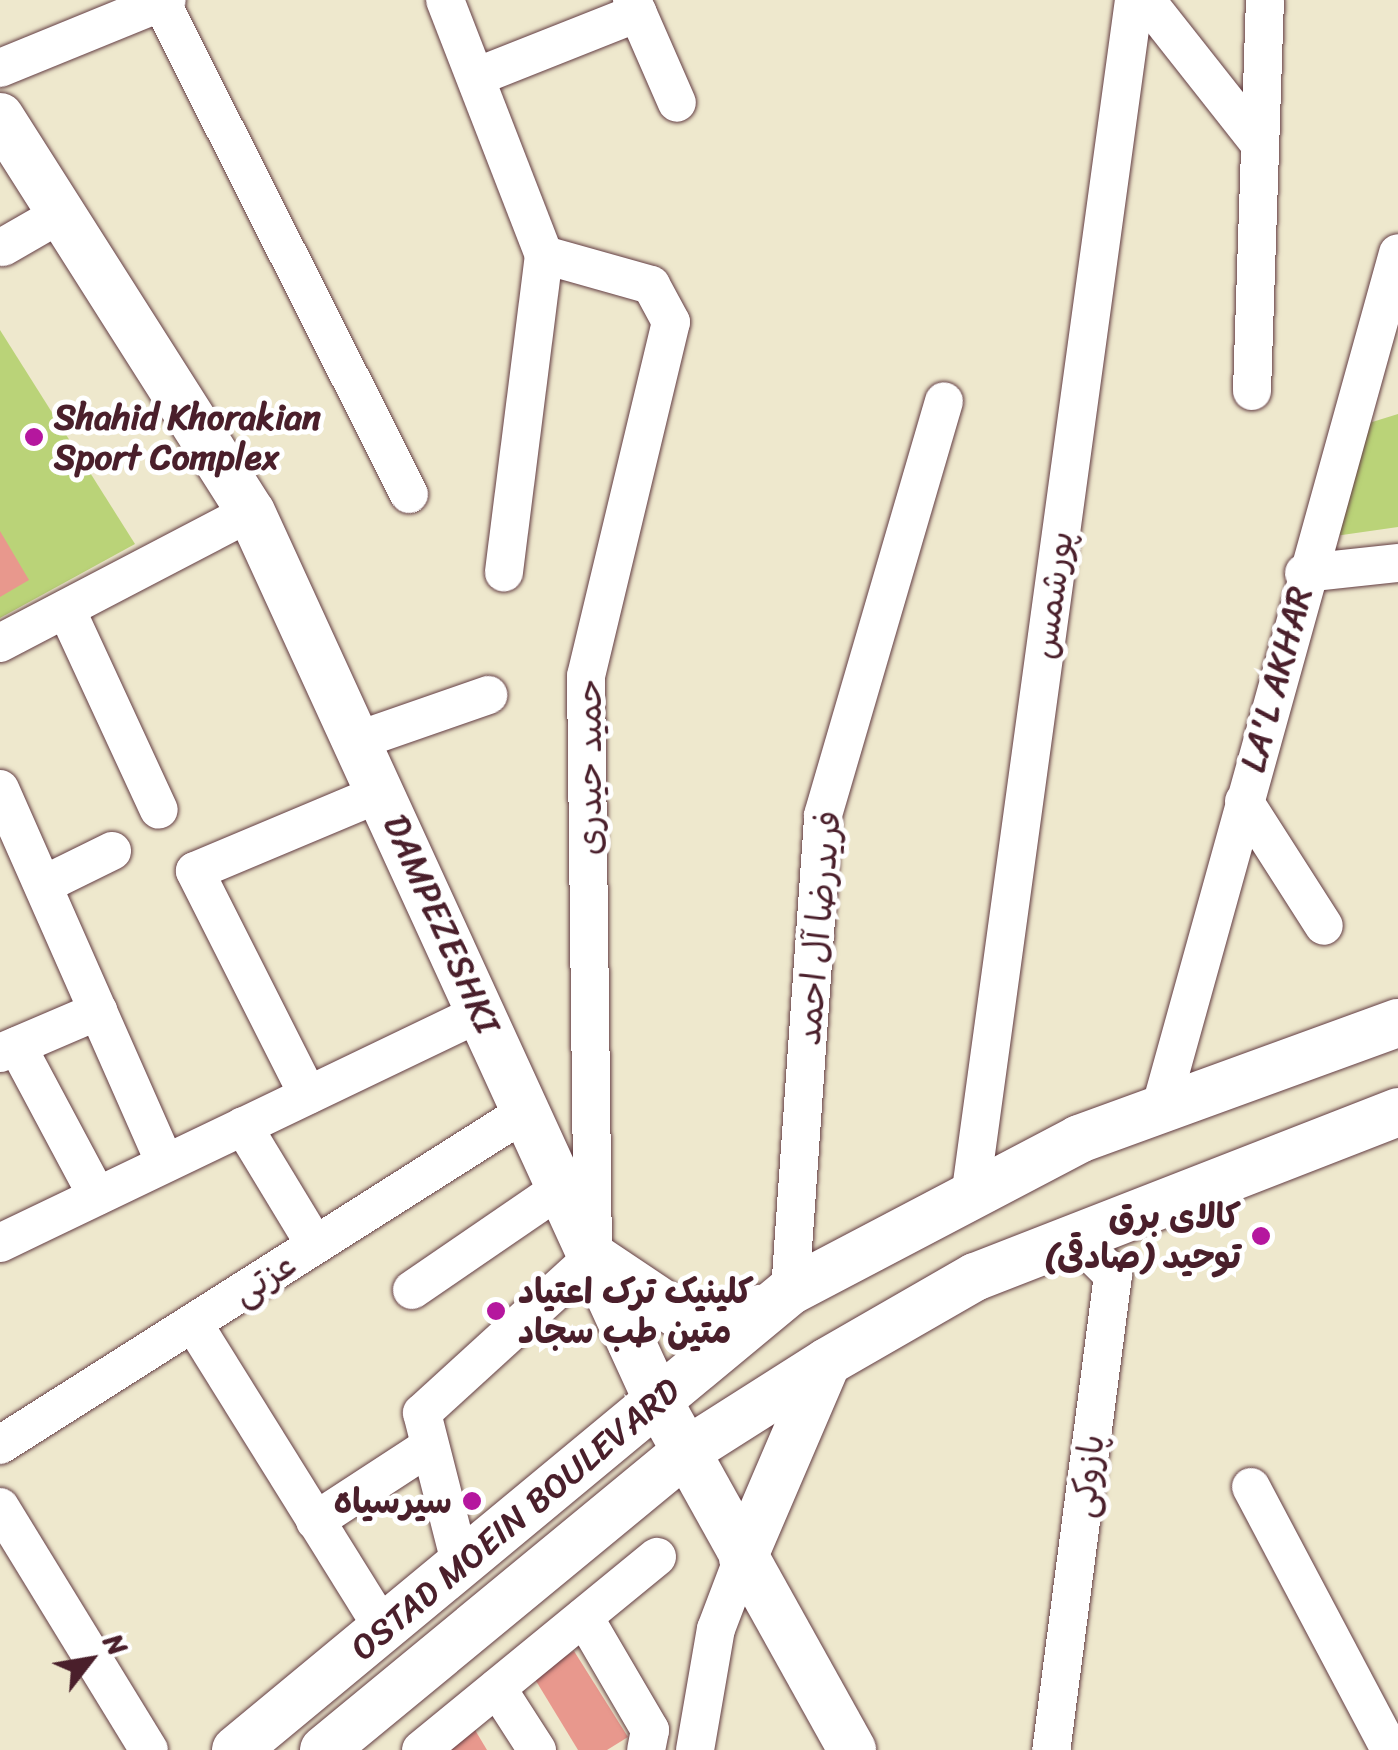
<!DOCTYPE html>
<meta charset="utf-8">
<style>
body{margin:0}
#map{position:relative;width:1398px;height:1750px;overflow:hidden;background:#eee8cd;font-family:Sriracha,"Playpen Sans Arabic",sans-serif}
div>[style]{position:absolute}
.green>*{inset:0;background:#bad378}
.building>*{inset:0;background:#e8988d}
.roads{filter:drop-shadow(0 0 2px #633d43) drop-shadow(0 0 2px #633d43)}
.minor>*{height:38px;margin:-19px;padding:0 19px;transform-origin:19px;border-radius:19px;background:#fff}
.major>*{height:48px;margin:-24px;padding:0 24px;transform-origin:24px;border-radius:24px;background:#fff}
.dots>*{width:28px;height:28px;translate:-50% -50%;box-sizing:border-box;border:5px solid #fff;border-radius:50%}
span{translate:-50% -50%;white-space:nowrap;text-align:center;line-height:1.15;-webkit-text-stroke:10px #fff;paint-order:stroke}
.poi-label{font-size:35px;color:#4a1f2b;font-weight:700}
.left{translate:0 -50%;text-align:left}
.right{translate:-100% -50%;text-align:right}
.street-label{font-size:35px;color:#4a1f2b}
.north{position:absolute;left:40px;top:1610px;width:100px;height:100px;-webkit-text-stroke:8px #fff;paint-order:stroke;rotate:59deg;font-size:28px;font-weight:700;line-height:40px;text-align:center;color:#4a1f2b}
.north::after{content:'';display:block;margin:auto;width:35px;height:45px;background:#4a1f2b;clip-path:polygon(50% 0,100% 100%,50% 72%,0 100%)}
</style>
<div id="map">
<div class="green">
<div style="clip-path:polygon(0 330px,135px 544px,0 618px)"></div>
<div style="clip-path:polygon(1398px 414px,1398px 527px,1335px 536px,1369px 423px)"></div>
</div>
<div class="building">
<div style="clip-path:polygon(0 531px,29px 580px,0 597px)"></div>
<div style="clip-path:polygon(574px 1651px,628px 1737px,607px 1750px,578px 1750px,533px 1676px)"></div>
<div style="clip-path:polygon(475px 1730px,487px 1750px,441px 1750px)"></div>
</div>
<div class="roads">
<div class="minor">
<div style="left:445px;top:0;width:274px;rotate:68.8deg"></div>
<div style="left:544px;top:255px;width:320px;rotate:97.2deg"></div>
<div style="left:632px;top:0;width:112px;rotate:66.4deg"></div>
<div style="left:1146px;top:0;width:181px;rotate:51.7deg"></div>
<div style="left:161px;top:2px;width:551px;rotate:63.25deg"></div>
<div style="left:0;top:68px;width:180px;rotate:-22.2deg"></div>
<div style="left:476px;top:77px;width:174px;rotate:-21.6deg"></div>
<div style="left:3px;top:247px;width:62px;rotate:-29.9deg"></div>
<div style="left:1252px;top:391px;width:391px;rotate:-88.1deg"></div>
<div style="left:1304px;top:573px;width:95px;rotate:-6.1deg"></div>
<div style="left:66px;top:609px;width:221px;rotate:65.2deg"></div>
<div style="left:0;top:643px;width:283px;rotate:-27.6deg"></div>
<div style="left:359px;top:740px;width:137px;rotate:-19.2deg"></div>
<div style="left:0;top:789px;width:409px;rotate:66.2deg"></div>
<div style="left:1244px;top:801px;width:148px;rotate:57.4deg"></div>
<div style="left:43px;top:885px;width:77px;rotate:-26.2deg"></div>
<div style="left:17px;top:1046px;width:170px;rotate:61.9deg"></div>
<div style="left:0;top:1053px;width:107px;rotate:-23.2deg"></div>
<div style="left:308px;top:1095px;width:251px;rotate:-116.8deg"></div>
<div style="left:195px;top:871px;width:204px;rotate:-22.8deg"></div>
<div style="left:1161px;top:1106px;width:885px;rotate:-74.47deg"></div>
<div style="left:243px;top:1126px;width:139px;rotate:58.8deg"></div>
<div style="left:971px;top:1190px;width:1201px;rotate:-82.2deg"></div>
<div style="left:0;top:1243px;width:534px;rotate:-25.61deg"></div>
<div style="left:1050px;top:1249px;width:42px;rotate:6.8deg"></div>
<div style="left:1092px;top:1254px;width:30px;rotate:45deg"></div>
<div style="left:1113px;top:1275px;width:479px;rotate:97.4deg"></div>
<div style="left:412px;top:1290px;width:181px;rotate:-34.4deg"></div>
<div style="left:790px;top:1291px;width:477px;rotate:-86deg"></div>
<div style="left:823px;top:815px;width:431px;rotate:-73.7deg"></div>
<div style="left:193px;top:1323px;width:359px;rotate:58.1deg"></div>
<div style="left:0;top:1445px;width:624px;rotate:-32.37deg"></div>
<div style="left:1251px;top:1487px;width:297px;rotate:62.1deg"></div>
<div style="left:0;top:1507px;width:285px;rotate:58.5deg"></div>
<div style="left:315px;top:1521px;width:130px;rotate:-33.1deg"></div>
<div style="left:461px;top:1566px;width:158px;rotate:-104.3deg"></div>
<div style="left:422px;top:1413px;width:231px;rotate:-42.4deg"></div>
<div style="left:593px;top:1257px;width:581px;rotate:-90.69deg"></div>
<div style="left:586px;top:676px;width:364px;rotate:-76.5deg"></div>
<div style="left:671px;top:322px;width:42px;rotate:-118.4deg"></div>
<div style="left:651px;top:285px;width:111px;rotate:-164.3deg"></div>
<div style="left:584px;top:1617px;width:131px;rotate:59.7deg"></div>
<div style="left:650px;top:1730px;width:20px;rotate:101deg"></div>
<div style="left:497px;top:1688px;width:74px;rotate:57.2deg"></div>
<div style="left:421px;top:1750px;width:305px;rotate:-39.3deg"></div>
<div style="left:695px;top:1750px;width:123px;rotate:-80.2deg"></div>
<div style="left:716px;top:1629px;width:76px;rotate:-69.2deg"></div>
</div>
<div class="major">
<div style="left:0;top:117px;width:468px;rotate:57.6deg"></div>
<div style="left:251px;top:512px;width:978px;rotate:65.4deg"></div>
<div style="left:658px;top:1401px;width:399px;rotate:60.9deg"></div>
<div style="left:593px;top:1257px;width:110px;rotate:33.8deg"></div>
<div style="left:684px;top:1318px;width:32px;rotate:5deg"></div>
<div style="left:716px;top:1321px;width:46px;rotate:-15.3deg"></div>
<div style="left:743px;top:1558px;width:211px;rotate:-66.8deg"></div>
<div style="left:236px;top:1750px;width:719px;rotate:-39.64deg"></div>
<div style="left:790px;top:1291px;width:327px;rotate:-27.7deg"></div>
<div style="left:1079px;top:1139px;width:339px;rotate:-20deg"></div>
<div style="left:324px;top:1750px;width:470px;rotate:-39.5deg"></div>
<div style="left:687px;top:1451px;width:166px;rotate:-32.4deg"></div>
<div style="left:827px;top:1362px;width:171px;rotate:-29.9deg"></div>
<div style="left:975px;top:1277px;width:454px;rotate:-21.3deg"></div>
</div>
</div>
<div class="dots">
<div style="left:34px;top:437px;background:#b5179e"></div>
<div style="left:1261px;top:1236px;background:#b5179e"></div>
<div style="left:496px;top:1311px;background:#b5179e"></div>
<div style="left:472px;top:1501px;background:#b5179e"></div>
</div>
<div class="poi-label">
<span class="left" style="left:54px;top:437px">Shahid Khorakian<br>Sport Complex</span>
<span class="right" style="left:1241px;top:1236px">کالای برق<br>توحید (صادقی)</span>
<span class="left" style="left:518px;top:1311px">کلینیک ترک اعتیاد<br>متین طب سجاد</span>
<span class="right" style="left:452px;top:1501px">سیرسیاه</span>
</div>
<div class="street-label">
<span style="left:1052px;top:595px;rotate:-82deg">پورشمس</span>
<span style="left:1276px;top:679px;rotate:-75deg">LA'L AKHAR</span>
<span style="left:589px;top:767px;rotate:-90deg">حمید حیدری</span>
<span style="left:442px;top:924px;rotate:66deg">DAMPEZESHKI</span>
<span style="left:818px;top:928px;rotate:-85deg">فریدرضا آل احمد</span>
<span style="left:264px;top:1278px;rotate:-32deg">عزتی</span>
<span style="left:1087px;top:1476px;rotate:-83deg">پازوکی</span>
<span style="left:515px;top:1519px;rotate:-40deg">OSTAD MOEIN BOULEVARD</span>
</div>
<div class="north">N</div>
</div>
